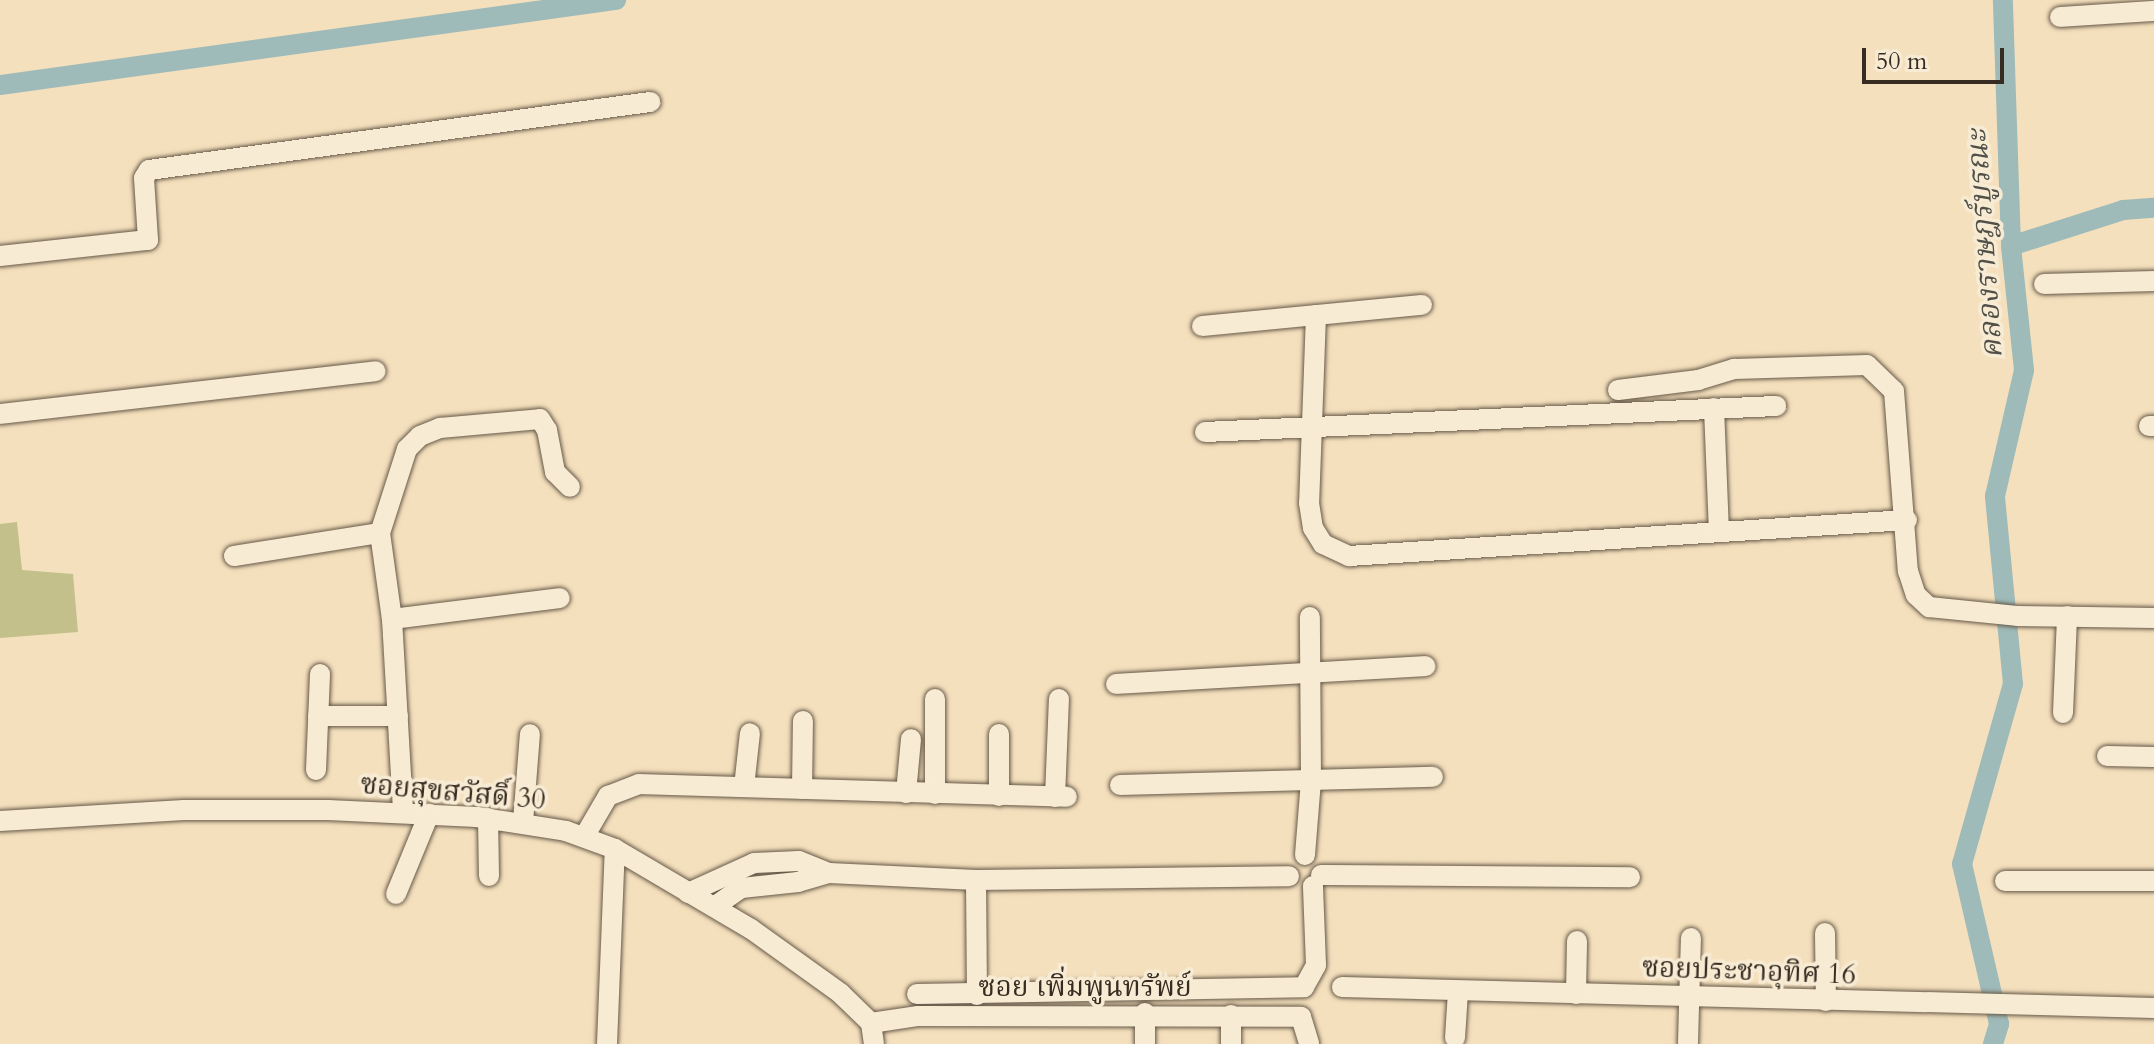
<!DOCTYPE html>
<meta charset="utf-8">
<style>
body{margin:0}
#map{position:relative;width:2154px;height:1044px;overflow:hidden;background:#f5e0bd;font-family:Cardo,"Noto Serif Thai",serif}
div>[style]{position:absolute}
.green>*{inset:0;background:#c3c08c}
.canal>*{height:20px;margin:-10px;padding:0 10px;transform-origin:10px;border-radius:10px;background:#9fbbb9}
.roads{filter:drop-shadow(0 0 2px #665949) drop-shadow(0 0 2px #665949)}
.minor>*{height:20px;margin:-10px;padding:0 10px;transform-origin:10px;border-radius:10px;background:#f8ebd4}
span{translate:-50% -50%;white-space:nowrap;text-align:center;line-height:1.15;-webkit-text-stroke:7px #f8ebd4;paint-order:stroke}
.street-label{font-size:28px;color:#372c22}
.water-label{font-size:30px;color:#515048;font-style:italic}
.scale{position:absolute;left:1862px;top:48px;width:142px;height:36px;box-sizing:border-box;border:4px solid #372c22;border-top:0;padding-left:10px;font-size:24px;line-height:28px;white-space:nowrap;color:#372c22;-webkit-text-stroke:6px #f8ebd4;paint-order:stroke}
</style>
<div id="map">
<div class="green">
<div style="clip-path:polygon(17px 522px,22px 570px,73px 574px,78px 632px,0 638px,0 524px)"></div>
</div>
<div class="canal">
<div style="left:0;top:85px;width:622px;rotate:-7.86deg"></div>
<div style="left:2011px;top:246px;width:118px;rotate:-17.8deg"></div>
<div style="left:2123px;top:210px;width:31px;rotate:-4deg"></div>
<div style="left:1993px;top:1044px;width:21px;rotate:-73deg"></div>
<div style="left:1999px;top:1024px;width:164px;rotate:-103deg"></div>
<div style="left:1962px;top:864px;width:187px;rotate:-74.2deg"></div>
<div style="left:2013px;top:684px;width:189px;rotate:-95.5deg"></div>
<div style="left:1995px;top:496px;width:129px;rotate:-77deg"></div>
<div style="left:2024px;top:370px;width:125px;rotate:-96deg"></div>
<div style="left:2011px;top:246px;width:246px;rotate:-91.9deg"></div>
</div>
<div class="roads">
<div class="minor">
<div style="left:2060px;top:17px;width:94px;rotate:-3.7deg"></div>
<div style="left:0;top:256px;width:149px;rotate:-6.2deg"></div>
<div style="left:148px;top:240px;width:62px;rotate:-93.7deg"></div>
<div style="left:144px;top:178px;width:9px;rotate:-58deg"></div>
<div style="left:149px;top:170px;width:506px;rotate:-7.73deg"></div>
<div style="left:2044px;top:284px;width:110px;rotate:-1.6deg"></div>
<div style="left:1316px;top:315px;width:188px;rotate:92.1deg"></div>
<div style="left:1309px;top:503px;width:25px;rotate:81deg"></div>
<div style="left:1313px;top:528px;width:19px;rotate:58deg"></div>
<div style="left:1323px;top:544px;width:29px;rotate:25deg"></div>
<div style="left:1349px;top:556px;width:559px;rotate:-3.69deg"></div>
<div style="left:1202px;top:326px;width:221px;rotate:-5.5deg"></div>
<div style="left:1618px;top:390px;width:81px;rotate:-7.1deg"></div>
<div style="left:1698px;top:380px;width:38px;rotate:-17deg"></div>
<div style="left:1734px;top:369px;width:133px;rotate:-1.7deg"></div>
<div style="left:1867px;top:365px;width:37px;rotate:44deg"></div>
<div style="left:1894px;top:391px;width:181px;rotate:85.6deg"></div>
<div style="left:1908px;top:571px;width:25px;rotate:72deg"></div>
<div style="left:1916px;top:595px;width:18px;rotate:43deg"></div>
<div style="left:1929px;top:607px;width:88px;rotate:5.8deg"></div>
<div style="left:2017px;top:616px;width:137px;rotate:0.8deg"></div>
<div style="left:1714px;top:408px;width:122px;rotate:87.7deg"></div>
<div style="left:0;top:414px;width:378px;rotate:-6.5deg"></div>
<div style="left:2149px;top:426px;width:5px"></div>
<div style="left:1205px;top:432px;width:572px;rotate:-2.61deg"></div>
<div style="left:380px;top:533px;width:88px;rotate:-72.2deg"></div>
<div style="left:407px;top:449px;width:18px;rotate:-45deg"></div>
<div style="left:420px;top:436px;width:22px;rotate:-22deg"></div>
<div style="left:440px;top:428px;width:100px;rotate:-5.1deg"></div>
<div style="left:540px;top:419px;width:13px;rotate:58deg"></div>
<div style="left:547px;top:430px;width:43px;rotate:79.2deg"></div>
<div style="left:555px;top:472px;width:21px;rotate:45deg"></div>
<div style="left:234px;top:556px;width:148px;rotate:-9deg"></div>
<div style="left:380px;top:533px;width:87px;rotate:82.1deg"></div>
<div style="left:392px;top:619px;width:193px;rotate:86.7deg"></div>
<div style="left:392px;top:619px;width:169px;rotate:-7.1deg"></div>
<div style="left:1116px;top:684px;width:310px;rotate:-3.3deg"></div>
<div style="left:2063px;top:713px;width:97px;rotate:-87.6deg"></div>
<div style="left:318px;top:716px;width:80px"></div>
<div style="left:2107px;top:756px;width:47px;rotate:1.2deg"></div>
<div style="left:316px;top:770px;width:96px;rotate:-87.6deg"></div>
<div style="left:1120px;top:785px;width:313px;rotate:-1.5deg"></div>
<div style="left:744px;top:787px;width:54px;rotate:-83.7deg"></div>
<div style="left:802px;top:789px;width:68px;rotate:-89.2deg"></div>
<div style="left:906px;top:793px;width:54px;rotate:-84.7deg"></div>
<div style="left:935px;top:794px;width:95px;rotate:-90deg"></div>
<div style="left:999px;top:796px;width:62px;rotate:-90deg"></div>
<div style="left:1055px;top:797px;width:98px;rotate:-87.7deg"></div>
<div style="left:488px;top:818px;width:58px;rotate:89deg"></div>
<div style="left:0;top:821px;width:184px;rotate:-3.4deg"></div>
<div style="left:184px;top:810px;width:144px"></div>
<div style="left:328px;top:810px;width:149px;rotate:2.7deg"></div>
<div style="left:477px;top:817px;width:90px;rotate:8.9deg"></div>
<div style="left:566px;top:831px;width:52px;rotate:20.2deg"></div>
<div style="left:615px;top:849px;width:158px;rotate:30.5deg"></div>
<div style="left:751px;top:929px;width:110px;rotate:35.7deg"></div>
<div style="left:840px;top:993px;width:43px;rotate:44.1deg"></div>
<div style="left:871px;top:1023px;width:21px;rotate:82deg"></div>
<div style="left:523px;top:822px;width:88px;rotate:-85.5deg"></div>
<div style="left:584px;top:837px;width:48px;rotate:-59.7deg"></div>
<div style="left:608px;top:796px;width:33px;rotate:-21deg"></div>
<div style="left:639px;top:784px;width:428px;rotate:1.7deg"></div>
<div style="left:1305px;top:855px;width:75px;rotate:-85.4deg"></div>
<div style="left:1311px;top:780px;width:163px;rotate:-90.4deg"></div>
<div style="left:829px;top:873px;width:147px;rotate:2.7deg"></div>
<div style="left:976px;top:880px;width:313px;rotate:-0.7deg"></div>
<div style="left:1321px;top:875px;width:309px;rotate:0.4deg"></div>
<div style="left:976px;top:880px;width:115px;rotate:89.5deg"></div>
<div style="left:2005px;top:881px;width:149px"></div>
<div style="left:688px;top:893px;width:72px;rotate:-24.4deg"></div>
<div style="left:754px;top:863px;width:45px;rotate:-2.5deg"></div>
<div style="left:799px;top:861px;width:32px;rotate:22deg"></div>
<div style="left:829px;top:873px;width:32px;rotate:164deg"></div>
<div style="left:798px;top:882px;width:57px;rotate:174deg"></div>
<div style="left:741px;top:888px;width:33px;rotate:145deg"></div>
<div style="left:396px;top:894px;width:87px;rotate:-67.6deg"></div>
<div style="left:1825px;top:933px;width:68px;rotate:89.2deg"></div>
<div style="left:1342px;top:987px;width:812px;rotate:1.48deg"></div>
<div style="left:917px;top:994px;width:387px;rotate:-1deg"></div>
<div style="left:1304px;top:987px;width:25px;rotate:-61deg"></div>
<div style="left:1316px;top:965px;width:79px;rotate:-92.2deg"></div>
<div style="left:1576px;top:994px;width:53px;rotate:-88.9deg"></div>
<div style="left:1145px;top:1013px;width:31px;rotate:90deg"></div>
<div style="left:871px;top:1023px;width:48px;rotate:-8.5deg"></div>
<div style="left:918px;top:1016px;width:383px;rotate:0.1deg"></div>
<div style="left:1301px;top:1017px;width:28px;rotate:73deg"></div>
<div style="left:1455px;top:1038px;width:47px;rotate:-86.3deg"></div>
<div style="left:1688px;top:1043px;width:105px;rotate:-88.4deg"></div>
<div style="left:607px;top:1044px;width:195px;rotate:-87.7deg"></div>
<div style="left:1231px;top:1044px;width:29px;rotate:-90deg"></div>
</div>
</div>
<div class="street-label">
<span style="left:453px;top:792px;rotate:5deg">ซอยสุขสวัสดิ์ 30</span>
<span style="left:1749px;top:971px;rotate:2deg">ซอยประชาอุทิศ 16</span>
<span style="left:1085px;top:987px">ซอย เพิ่มพูนทรัพย์</span>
</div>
<div class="water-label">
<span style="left:1985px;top:244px;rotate:-94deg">คลองราษฎร์บูรณะ</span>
</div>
<div class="scale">50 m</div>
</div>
